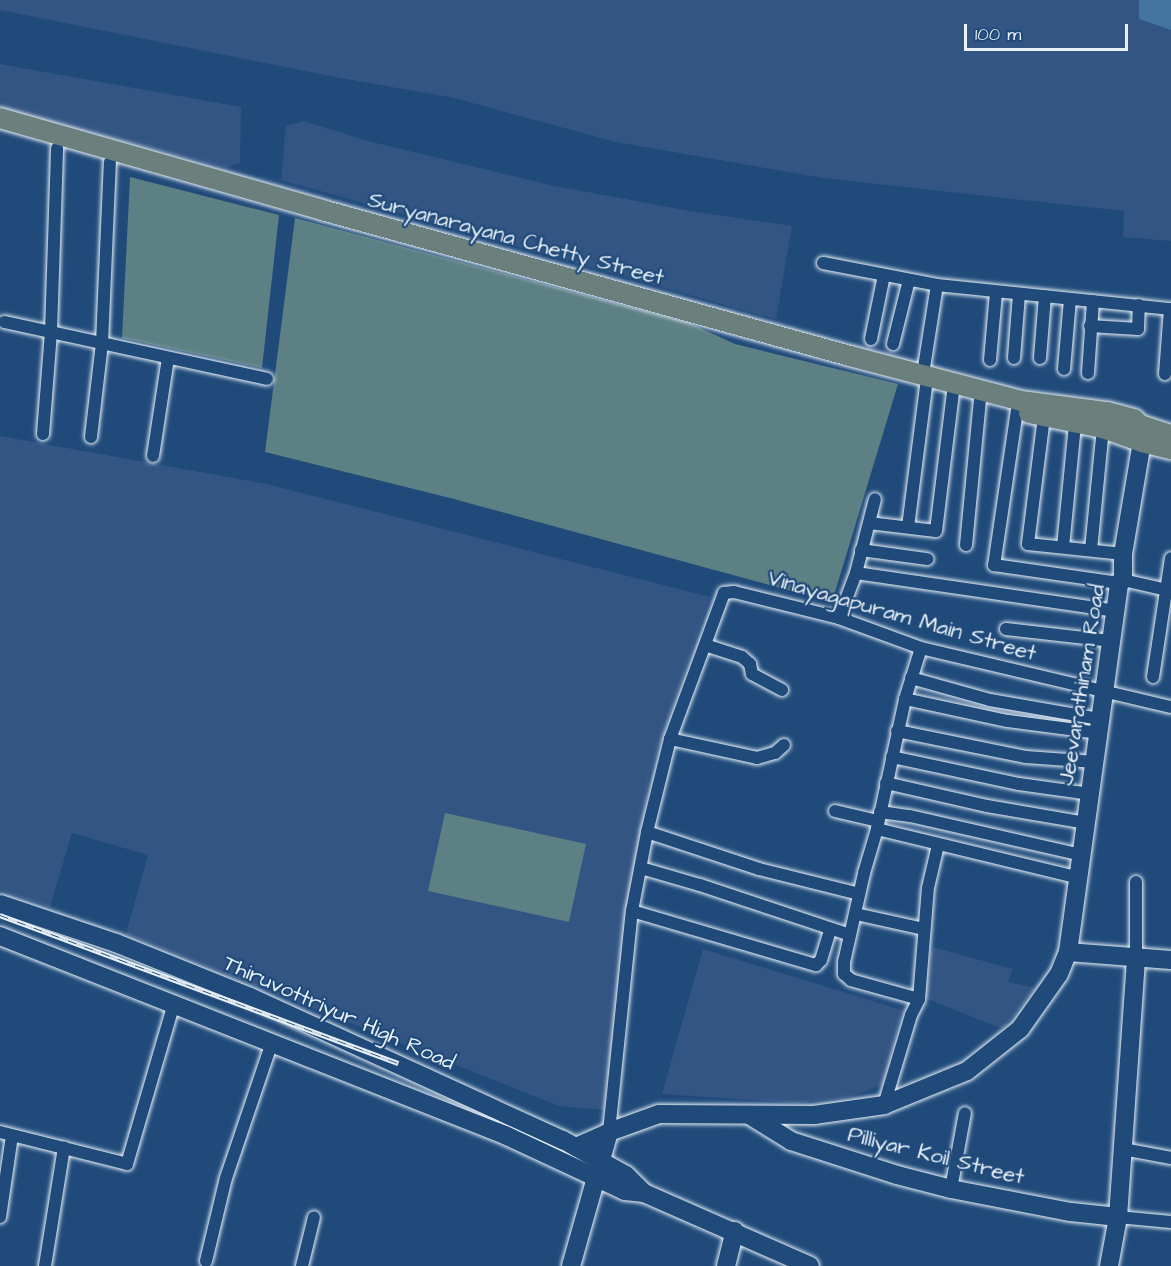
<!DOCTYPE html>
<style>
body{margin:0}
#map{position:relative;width:1171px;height:1266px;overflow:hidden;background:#1f4a7a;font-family:"Architects Daughter",sans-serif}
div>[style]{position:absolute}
.built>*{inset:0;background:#335584}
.green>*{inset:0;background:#5c8084}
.water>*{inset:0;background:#4375a0}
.roads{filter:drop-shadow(0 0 2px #e8f1f8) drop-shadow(0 0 2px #e8f1f8)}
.street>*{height:12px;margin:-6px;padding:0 6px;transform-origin:6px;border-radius:6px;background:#1f4a7a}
.secondary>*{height:18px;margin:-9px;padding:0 9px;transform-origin:9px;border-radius:9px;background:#1f4a7a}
.primary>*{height:20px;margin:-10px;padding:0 10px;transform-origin:10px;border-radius:10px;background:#6b7f7c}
.rail>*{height:5px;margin-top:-2.5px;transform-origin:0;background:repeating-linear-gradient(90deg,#1f4a7a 0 9px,#e8f1f8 0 18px);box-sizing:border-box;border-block:2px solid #e8f1f8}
span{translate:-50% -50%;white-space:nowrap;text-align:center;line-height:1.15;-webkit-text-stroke:4.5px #1f4a7a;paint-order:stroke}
.street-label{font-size:22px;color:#e8f1f8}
.scale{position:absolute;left:964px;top:24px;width:164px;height:27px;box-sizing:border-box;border:3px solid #e8f1f8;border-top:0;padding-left:8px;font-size:18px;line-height:21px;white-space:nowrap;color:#e8f1f8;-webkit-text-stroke:4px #1f4a7a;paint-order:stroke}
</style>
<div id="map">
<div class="built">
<div style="clip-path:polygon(0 0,1139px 0,1139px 19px,1171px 30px,1171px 241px,1123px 237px,1124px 211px,823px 178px,616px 142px,454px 98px,335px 77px,0 10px)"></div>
<div style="clip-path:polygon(0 64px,241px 107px,240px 163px,227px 168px,0 109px)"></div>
<div style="clip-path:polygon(304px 121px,368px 141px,555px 186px,690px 211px,792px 226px,776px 319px,281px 180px,286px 126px)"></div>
<div style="clip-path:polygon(0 436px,267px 484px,710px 597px,649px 776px,604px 1110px,559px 1106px,126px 934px,148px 855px,72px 833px,50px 907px,0 890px)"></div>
<div style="clip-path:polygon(932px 947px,1013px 969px,1008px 982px,1035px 988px,1003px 1029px,925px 998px)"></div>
<div style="clip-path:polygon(703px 949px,902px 1010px,883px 1085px,849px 1097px,799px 1103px,662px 1094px)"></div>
</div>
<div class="green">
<div style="clip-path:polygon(130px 177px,279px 215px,262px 368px,122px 338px)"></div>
<div style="clip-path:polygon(295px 218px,689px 323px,735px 344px,898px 384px,832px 602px,450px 498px,265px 452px)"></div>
<div style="clip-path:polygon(445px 813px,586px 844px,569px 922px,428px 891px)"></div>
</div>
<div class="water">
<div style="clip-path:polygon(1139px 0,1171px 0,1171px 30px,1139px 19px)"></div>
</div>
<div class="roads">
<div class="street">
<div style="left:823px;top:263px;width:116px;rotate:10.9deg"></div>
<div style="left:937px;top:285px;width:235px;rotate:5.9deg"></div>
<div style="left:4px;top:322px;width:269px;rotate:12.2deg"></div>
<div style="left:1090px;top:326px;width:48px;rotate:3.6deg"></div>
<div style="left:1138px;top:329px;width:24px;rotate:-88deg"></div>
<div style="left:871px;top:339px;width:65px;rotate:-78.5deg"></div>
<div style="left:893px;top:344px;width:66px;rotate:-76deg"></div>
<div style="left:1014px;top:358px;width:64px;rotate:-85.5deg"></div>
<div style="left:1040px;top:358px;width:62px;rotate:-85.4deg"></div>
<div style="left:990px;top:360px;width:67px;rotate:-84.9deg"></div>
<div style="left:1064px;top:369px;width:70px;rotate:-85.1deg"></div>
<div style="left:1088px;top:373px;width:72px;rotate:-86deg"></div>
<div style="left:923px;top:374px;width:90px;rotate:-81.1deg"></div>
<div style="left:1165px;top:374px;width:65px;rotate:-85.6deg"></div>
<div style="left:1017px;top:410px;width:157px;rotate:98.4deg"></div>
<div style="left:994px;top:565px;width:126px;rotate:8.2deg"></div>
<div style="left:1044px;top:417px;width:128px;rotate:97.2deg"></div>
<div style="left:1028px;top:544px;width:96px;rotate:6deg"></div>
<div style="left:43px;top:434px;width:102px;rotate:-85.5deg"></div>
<div style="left:51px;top:332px;width:184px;rotate:-88.1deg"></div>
<div style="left:91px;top:437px;width:95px;rotate:-83.3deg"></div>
<div style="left:102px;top:343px;width:181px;rotate:-87.5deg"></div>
<div style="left:153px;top:456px;width:99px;rotate:-81.3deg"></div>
<div style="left:869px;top:523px;width:67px;rotate:6.8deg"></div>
<div style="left:936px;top:531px;width:139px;rotate:-83deg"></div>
<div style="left:908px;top:527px;width:142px;rotate:-82.7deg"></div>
<div style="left:966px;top:545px;width:146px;rotate:-84.5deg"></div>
<div style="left:1063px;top:547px;width:124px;rotate:-84.4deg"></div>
<div style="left:861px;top:550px;width:67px;rotate:7.8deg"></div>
<div style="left:1091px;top:550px;width:123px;rotate:-84.4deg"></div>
<div style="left:856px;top:573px;width:263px;rotate:8.3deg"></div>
<div style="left:1123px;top:580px;width:49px;rotate:12.9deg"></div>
<div style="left:839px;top:618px;width:48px;rotate:-69.3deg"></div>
<div style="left:856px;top:573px;width:76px;rotate:-75.6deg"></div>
<div style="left:1006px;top:629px;width:107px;rotate:6.5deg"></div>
<div style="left:705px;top:645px;width:39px;rotate:18deg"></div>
<div style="left:742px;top:657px;width:11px;rotate:41deg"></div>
<div style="left:750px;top:664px;width:10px;rotate:79deg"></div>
<div style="left:752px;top:674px;width:34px;rotate:28deg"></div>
<div style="left:1153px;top:677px;width:120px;rotate:-81.4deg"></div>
<div style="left:911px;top:678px;width:82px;rotate:15.6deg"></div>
<div style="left:990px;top:700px;width:112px;rotate:9.8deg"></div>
<div style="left:905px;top:699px;width:105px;rotate:12.1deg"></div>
<div style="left:1008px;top:721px;width:92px;rotate:7.5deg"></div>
<div style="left:897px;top:731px;width:132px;rotate:11.4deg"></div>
<div style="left:1026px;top:757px;width:69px;rotate:4.1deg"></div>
<div style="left:670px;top:739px;width:89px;rotate:12.3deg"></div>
<div style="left:757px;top:758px;width:19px;rotate:-16deg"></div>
<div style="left:775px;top:753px;width:12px;rotate:-42deg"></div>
<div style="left:892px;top:757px;width:130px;rotate:12deg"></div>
<div style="left:1019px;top:784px;width:72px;rotate:8deg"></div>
<div style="left:886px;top:783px;width:104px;rotate:12.8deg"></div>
<div style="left:987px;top:806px;width:100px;rotate:9.7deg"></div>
<div style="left:835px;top:811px;width:44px;rotate:13.1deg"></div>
<div style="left:880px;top:812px;width:30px;rotate:8deg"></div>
<div style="left:910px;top:816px;width:176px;rotate:12.8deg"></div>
<div style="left:877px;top:829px;width:208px;rotate:13.6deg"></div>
<div style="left:647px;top:832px;width:118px;rotate:18.3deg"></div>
<div style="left:759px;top:869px;width:103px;rotate:14deg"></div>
<div style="left:641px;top:868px;width:61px;rotate:16.1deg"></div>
<div style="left:700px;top:885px;width:158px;rotate:18.4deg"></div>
<div style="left:632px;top:911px;width:192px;rotate:16.4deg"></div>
<div style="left:816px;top:965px;width:7px;rotate:-45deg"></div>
<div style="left:821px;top:960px;width:31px;rotate:-73deg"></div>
<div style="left:856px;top:914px;width:70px;rotate:12.4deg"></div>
<div style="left:1136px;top:959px;width:77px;rotate:-90deg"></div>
<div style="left:919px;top:999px;width:71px;rotate:-164.4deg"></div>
<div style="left:851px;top:980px;width:9px;rotate:-139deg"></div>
<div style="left:844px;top:974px;width:12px;rotate:-90deg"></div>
<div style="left:844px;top:962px;width:91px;rotate:-77.3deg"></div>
<div style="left:864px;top:873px;width:46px;rotate:-73.5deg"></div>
<div style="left:877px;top:829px;width:133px;rotate:-77.8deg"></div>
<div style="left:905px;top:699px;width:53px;rotate:-72.6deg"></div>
<div style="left:884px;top:1105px;width:94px;rotate:-73.3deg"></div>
<div style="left:911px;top:1015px;width:18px;rotate:-63deg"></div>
<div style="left:919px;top:999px;width:111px;rotate:-85.4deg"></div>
<div style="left:928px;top:888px;width:44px;rotate:-76.9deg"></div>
<div style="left:0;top:1132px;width:131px;rotate:14.1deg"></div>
<div style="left:127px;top:1164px;width:168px;rotate:-73.7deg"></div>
<div style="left:609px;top:1132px;width:222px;rotate:-84.1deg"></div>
<div style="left:632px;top:911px;width:80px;rotate:-79.2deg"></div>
<div style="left:647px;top:832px;width:96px;rotate:-76.1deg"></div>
<div style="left:670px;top:739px;width:156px;rotate:-69.7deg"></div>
<div style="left:724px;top:593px;width:10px;rotate:-6deg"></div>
<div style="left:734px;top:592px;width:108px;rotate:13.9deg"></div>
<div style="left:839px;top:618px;width:87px;rotate:20.1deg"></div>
<div style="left:921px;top:648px;width:257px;rotate:13.3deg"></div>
<div style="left:1123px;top:1149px;width:49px;rotate:10.6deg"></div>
<div style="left:951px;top:1189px;width:77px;rotate:-79.6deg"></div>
<div style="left:0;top:1217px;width:82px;rotate:-81.6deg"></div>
<div style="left:1118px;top:1217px;width:53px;rotate:5.4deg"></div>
<div style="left:206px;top:1261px;width:85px;rotate:-76.5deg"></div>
<div style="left:226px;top:1178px;width:144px;rotate:-71.3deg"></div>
<div style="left:45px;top:1266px;width:120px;rotate:-80.9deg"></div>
<div style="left:302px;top:1266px;width:50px;rotate:-76.2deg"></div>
</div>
<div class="secondary">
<div style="left:0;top:904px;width:122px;rotate:18.6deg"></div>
<div style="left:116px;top:943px;width:144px;rotate:21.9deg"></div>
<div style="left:250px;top:997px;width:344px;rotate:24.6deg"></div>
<div style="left:563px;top:1140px;width:72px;rotate:29.1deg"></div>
<div style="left:626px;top:1175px;width:25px;rotate:45deg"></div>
<div style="left:0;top:936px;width:543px;rotate:21.51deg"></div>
<div style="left:505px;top:1135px;width:132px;rotate:25deg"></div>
<div style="left:625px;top:1191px;width:19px;rotate:6deg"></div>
<div style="left:644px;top:1193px;width:181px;rotate:23.7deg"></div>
<div style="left:1068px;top:952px;width:103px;rotate:4.4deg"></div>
<div style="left:751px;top:1116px;width:47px;rotate:32deg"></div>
<div style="left:791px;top:1141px;width:111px;rotate:17.8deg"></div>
<div style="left:897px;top:1175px;width:56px;rotate:14.5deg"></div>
<div style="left:951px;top:1189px;width:122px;rotate:10.9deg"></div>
<div style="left:1071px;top:1212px;width:47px;rotate:6.1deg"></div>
<div style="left:576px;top:1147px;width:36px;rotate:-24deg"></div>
<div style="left:609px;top:1132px;width:53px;rotate:-19.8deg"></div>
<div style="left:659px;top:1114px;width:155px;rotate:0.4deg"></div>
<div style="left:814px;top:1115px;width:71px;rotate:-8.1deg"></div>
<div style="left:884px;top:1105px;width:90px;rotate:-22.3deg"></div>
<div style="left:967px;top:1071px;width:68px;rotate:-38.4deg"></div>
<div style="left:1020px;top:1029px;width:67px;rotate:-54.7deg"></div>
<div style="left:1059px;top:974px;width:24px;rotate:-68deg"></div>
<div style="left:1068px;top:952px;width:373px;rotate:-82.1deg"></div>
<div style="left:1119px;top:583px;width:5px;rotate:-37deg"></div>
<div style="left:1123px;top:580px;width:26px;rotate:-90deg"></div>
<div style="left:1123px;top:554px;width:114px;rotate:-80.4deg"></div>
<div style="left:1142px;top:442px;width:15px;rotate:-98deg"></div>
<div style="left:571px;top:1266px;width:139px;rotate:-74.2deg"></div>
<div style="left:726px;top:1266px;width:36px;rotate:-76deg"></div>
<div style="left:1109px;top:1266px;width:50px;rotate:-79.6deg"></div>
<div style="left:1118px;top:1217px;width:259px;rotate:-86deg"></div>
</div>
<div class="primary">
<div style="left:0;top:118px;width:335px;rotate:15.9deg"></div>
<div style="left:322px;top:210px;width:548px;rotate:15.46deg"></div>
<div style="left:850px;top:356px;width:177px;rotate:14.7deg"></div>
<div style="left:1021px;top:401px;width:87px;rotate:7.3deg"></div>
<div style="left:1107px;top:412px;width:28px;rotate:15deg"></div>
<div style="left:1134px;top:419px;width:8px;rotate:45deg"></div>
<div style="left:1140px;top:425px;width:33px;rotate:18deg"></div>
<div style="left:1029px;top:413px;width:76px;rotate:11.5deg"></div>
<div style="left:1103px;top:428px;width:41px;rotate:19.7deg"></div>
<div style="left:1142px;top:442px;width:30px;rotate:14deg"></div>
</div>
</div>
<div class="rail">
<div style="left:0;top:915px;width:425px;rotate:20.4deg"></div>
</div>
<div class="street-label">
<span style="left:516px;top:239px;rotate:15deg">Suryanarayana Chetty Street</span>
<span style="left:902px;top:616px;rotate:16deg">Vinayagapuram Main Street</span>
<span style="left:1082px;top:685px;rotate:-81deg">Jeevarathinam Road</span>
<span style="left:339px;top:1013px;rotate:24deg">Thiruvottriyur High Road</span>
<span style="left:936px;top:1156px;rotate:14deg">Pilliyar Koil Street</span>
</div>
<div class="scale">100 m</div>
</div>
